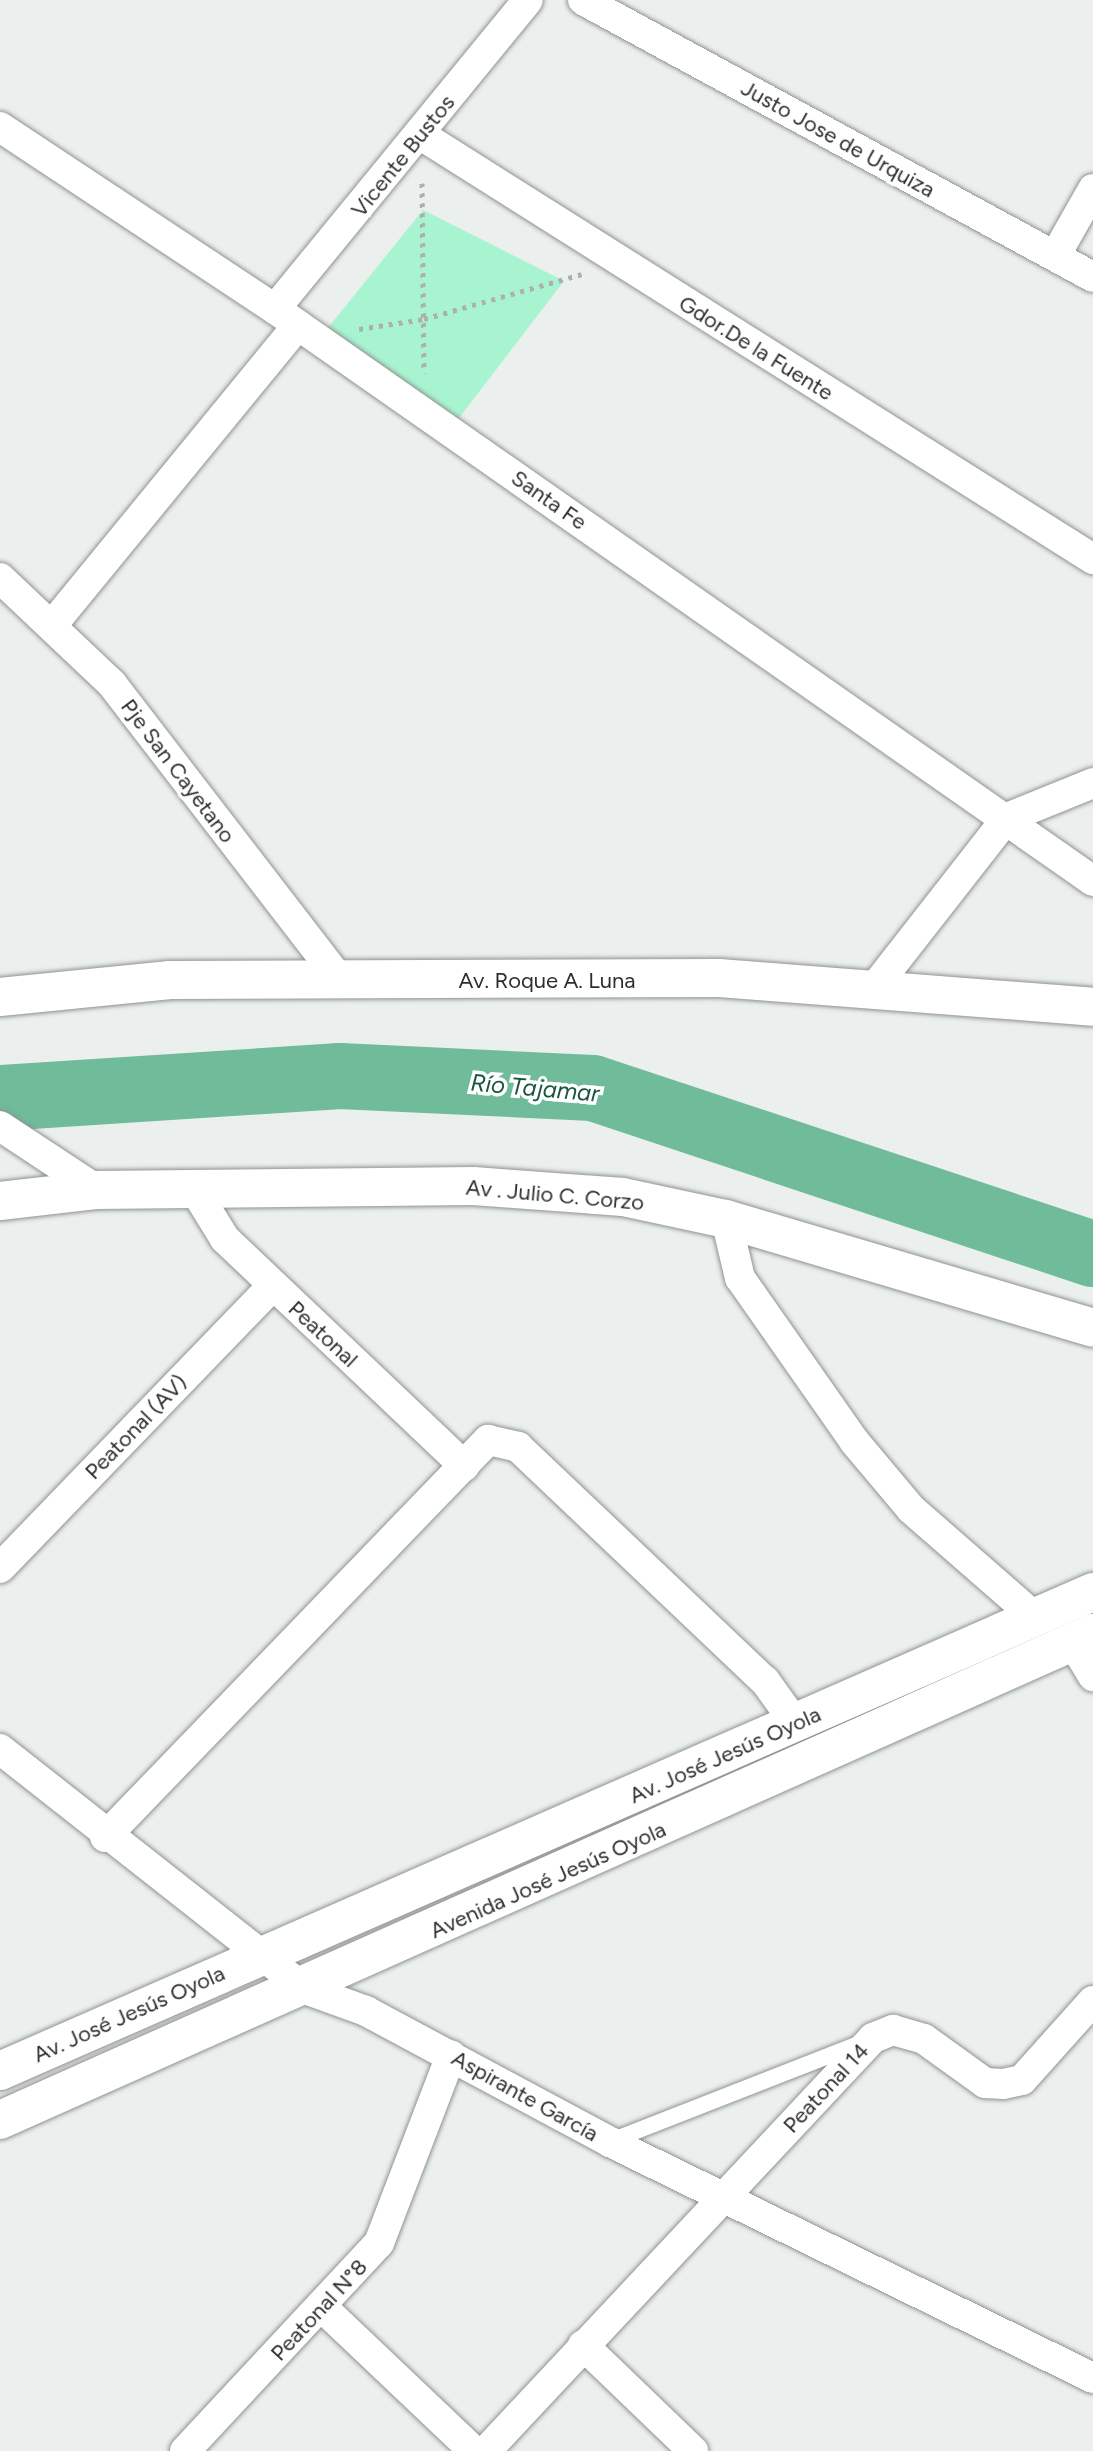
<!DOCTYPE html>
<meta charset="utf-8">
<style>
body{margin:0}
#map{position:relative;width:1093px;height:2451px;overflow:hidden;background:#ebefed;font-family:Figtree,sans-serif}
div>[style]{position:absolute}
.green>*{inset:0;background:#a8f4d1}
.river>*{height:66px;margin:-33px;padding:0 33px;transform-origin:33px;border-radius:33px;background:#70bb99}
.path>*{height:5px;margin-top:-2.5px;transform-origin:0;background:repeating-linear-gradient(90deg,#adb0ae 0 4px,transparent 0 10px)}
.roads{filter:drop-shadow(0 0 2px #8f9391) drop-shadow(0 0 2px #8f9391)}
.service>*{height:16px;margin:-8px;padding:0 8px;transform-origin:8px;border-radius:8px;background:#fff}
.minor>*{height:30px;margin:-15px;padding:0 15px;transform-origin:15px;border-radius:15px;background:#fff}
.tertiary>*{height:38px;margin:-19px;padding:0 19px;transform-origin:19px;border-radius:19px;background:#fff}
span{translate:-50% -50%;white-space:nowrap;text-align:center;line-height:1.15;-webkit-text-stroke:7px #fff;paint-order:stroke}
.street-label{font-size:22px;color:#2d2f2e}
.water-label{font-size:24px;color:#1a553e;font-style:italic}
</style>
<div id="map">
<div class="green">
<div style="clip-path:polygon(423px 210px,564px 281px,452px 427px,323px 334px)"></div>
</div>
<div class="river">
<div style="left:0;top:1098px;width:341px;rotate:-3.7deg"></div>
<div style="left:340px;top:1076px;width:253px;rotate:2.7deg"></div>
<div style="left:593px;top:1088px;width:527px;rotate:18.37deg"></div>
</div>
<div class="path">
<div style="left:422px;top:183px;width:190px;rotate:89.4deg"></div>
<div style="left:359px;top:329px;width:66px;rotate:-8.7deg"></div>
<div style="left:424px;top:319px;width:164px;rotate:-15.9deg"></div>
</div>
<div class="roads">
<div class="service">
<div style="left:611px;top:2141px;width:269px;rotate:-21.4deg"></div>
</div>
<div class="minor">
<div style="left:583px;top:0;width:580px;rotate:28.51deg"></div>
<div style="left:0;top:127px;width:330px;rotate:33.5deg"></div>
<div style="left:275px;top:309px;width:998px;rotate:34.96deg"></div>
<div style="left:421px;top:135px;width:795px;rotate:32.25deg"></div>
<div style="left:1055px;top:256px;width:77px;rotate:-60.4deg"></div>
<div style="left:275px;top:309px;width:399px;rotate:-50.7deg"></div>
<div style="left:0;top:578px;width:154px;rotate:43.4deg"></div>
<div style="left:112px;top:684px;width:374px;rotate:52.4deg"></div>
<div style="left:54px;top:623px;width:385px;rotate:-50.7deg"></div>
<div style="left:871px;top:992px;width:221px;rotate:-52deg"></div>
<div style="left:1007px;top:818px;width:93px;rotate:-22.1deg"></div>
<div style="left:0;top:1126px;width:116px;rotate:33.4deg"></div>
<div style="left:196px;top:1192px;width:55px;rotate:58.3deg"></div>
<div style="left:225px;top:1239px;width:330px;rotate:43.5deg"></div>
<div style="left:726px;top:1219px;width:61px;rotate:76.7deg"></div>
<div style="left:740px;top:1278px;width:199px;rotate:55deg"></div>
<div style="left:854px;top:1441px;width:89px;rotate:50deg"></div>
<div style="left:911px;top:1509px;width:166px;rotate:41.1deg"></div>
<div style="left:0;top:1568px;width:392px;rotate:-46deg"></div>
<div style="left:1073px;top:1643px;width:39px;rotate:59deg"></div>
<div style="left:0;top:1749px;width:388px;rotate:38.2deg"></div>
<div style="left:305px;top:1989px;width:65px;rotate:19.8deg"></div>
<div style="left:366px;top:2011px;width:277px;rotate:28.2deg"></div>
<div style="left:610px;top:2142px;width:538px;rotate:26.04deg"></div>
<div style="left:105px;top:1837px;width:552px;rotate:-46.03deg"></div>
<div style="left:488px;top:1440px;width:31px;rotate:13deg"></div>
<div style="left:518px;top:1447px;width:340px;rotate:43.5deg"></div>
<div style="left:765px;top:1681px;width:53px;rotate:54.2deg"></div>
<div style="left:322px;top:2307px;width:209px;rotate:43.5deg"></div>
<div style="left:583px;top:2345px;width:153px;rotate:43.9deg"></div>
<div style="left:185px;top:2451px;width:284px;rotate:-47deg"></div>
<div style="left:379px;top:2243px;width:201px;rotate:-69deg"></div>
<div style="left:486px;top:2451px;width:566px;rotate:-46.86deg"></div>
<div style="left:873px;top:2038px;width:22px;rotate:-22deg"></div>
<div style="left:893px;top:2030px;width:32px;rotate:16deg"></div>
<div style="left:924px;top:2039px;width:75px;rotate:35.8deg"></div>
<div style="left:985px;top:2083px;width:18px;rotate:3deg"></div>
<div style="left:1003px;top:2084px;width:19px;rotate:-12deg"></div>
<div style="left:1022px;top:2080px;width:106px;rotate:-48.1deg"></div>
</div>
<div class="tertiary">
<div style="left:0;top:997px;width:171px;rotate:-5.7deg"></div>
<div style="left:170px;top:980px;width:549px;rotate:-0.21deg"></div>
<div style="left:719px;top:978px;width:375px;rotate:4.4deg"></div>
<div style="left:0;top:1201px;width:98px;rotate:-6.5deg"></div>
<div style="left:97px;top:1190px;width:376px;rotate:-0.6deg"></div>
<div style="left:473px;top:1186px;width:150px;rotate:4.2deg"></div>
<div style="left:623px;top:1197px;width:105px;rotate:12.1deg"></div>
<div style="left:726px;top:1219px;width:383px;rotate:16.5deg"></div>
<div style="left:0;top:2071px;width:1193px;rotate:-23.67deg"></div>
<div style="left:0;top:2120px;width:1197px;rotate:-24.02deg"></div>
</div>
</div>
<div class="street-label">
<span style="left:838px;top:139px;rotate:29deg">Justo Jose de Urquiza</span>
<span style="left:403px;top:156px;rotate:-51deg">Vicente Bustos</span>
<span style="left:756px;top:348px;rotate:32deg">Gdor.De la Fuente</span>
<span style="left:549px;top:500px;rotate:35deg">Santa Fe</span>
<span style="left:178px;top:771px;rotate:53deg">Pje San Cayetano</span>
<span style="left:547px;top:981px">Av. Roque A. Luna</span>
<span style="left:555px;top:1195px;rotate:5deg">Av . Julio C. Corzo</span>
<span style="left:323px;top:1334px;rotate:43deg">Peatonal</span>
<span style="left:136px;top:1427px;rotate:-46deg">Peatonal (AV)</span>
<span style="left:725px;top:1755px;rotate:-24deg">Av. José Jesús Oyola</span>
<span style="left:548px;top:1880px;rotate:-24deg">Avenida José Jesús Oyola</span>
<span style="left:129px;top:2014px;rotate:-24deg">Av. José Jesús Oyola</span>
<span style="left:826px;top:2088px;rotate:-47deg">Peatonal 14</span>
<span style="left:525px;top:2096px;rotate:29deg">Aspirante García</span>
<span style="left:319px;top:2310px;rotate:-47deg">Peatonal N°8</span>
</div>
<div class="water-label">
<span style="left:535px;top:1088px;rotate:5deg">Río Tajamar</span>
</div>
</div>
